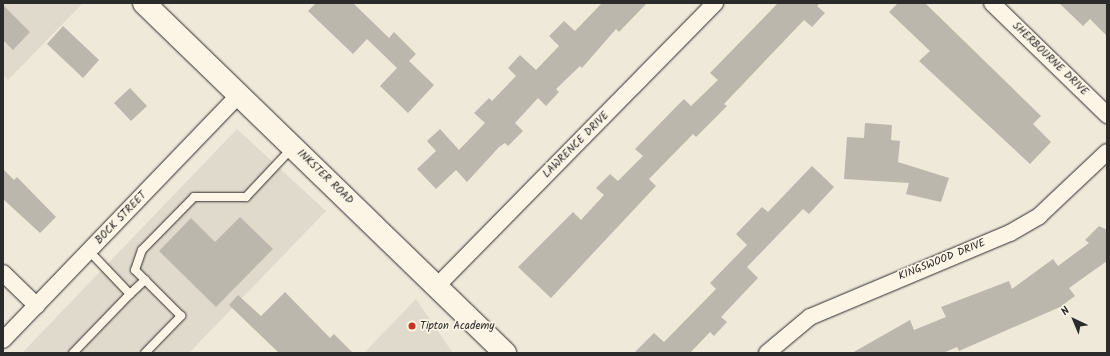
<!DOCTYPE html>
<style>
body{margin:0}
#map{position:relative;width:1110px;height:356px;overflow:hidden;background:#efe9da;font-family:Kalam,sans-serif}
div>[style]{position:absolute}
.built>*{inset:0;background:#e0dacc}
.building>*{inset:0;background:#bcb7ac}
.roads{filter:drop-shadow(0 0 1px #2b2b2b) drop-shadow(0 0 1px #2b2b2b)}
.lane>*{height:8px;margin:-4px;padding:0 4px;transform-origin:4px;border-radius:4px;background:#fcf5e5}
.street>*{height:16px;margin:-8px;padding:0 8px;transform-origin:8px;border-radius:8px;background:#fcf5e5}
.secondary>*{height:22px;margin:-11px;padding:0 11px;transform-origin:11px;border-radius:11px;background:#fcf5e5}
.dots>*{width:11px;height:11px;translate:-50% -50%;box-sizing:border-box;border:2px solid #fcf5e5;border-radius:50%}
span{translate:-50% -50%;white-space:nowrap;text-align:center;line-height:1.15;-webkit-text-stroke:3.5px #fcf5e5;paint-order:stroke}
.street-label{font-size:11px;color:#2b2b2b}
.poi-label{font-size:11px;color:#2b2b2b}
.left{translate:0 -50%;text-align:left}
.frame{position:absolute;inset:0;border:4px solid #2b2b2b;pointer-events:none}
.north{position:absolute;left:1054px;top:300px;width:40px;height:40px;-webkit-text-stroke:3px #fcf5e5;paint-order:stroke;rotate:316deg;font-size:11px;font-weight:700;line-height:16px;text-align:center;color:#2b2b2b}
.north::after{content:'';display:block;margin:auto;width:14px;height:18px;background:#2b2b2b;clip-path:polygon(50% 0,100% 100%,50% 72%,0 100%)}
</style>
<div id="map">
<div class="built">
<div style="clip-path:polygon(3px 3px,83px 3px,8px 80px,3px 75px)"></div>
<div style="clip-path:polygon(237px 129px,326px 211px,189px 353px,22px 353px)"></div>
<div style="clip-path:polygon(416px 299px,453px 353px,364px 353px)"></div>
</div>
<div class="building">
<div style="clip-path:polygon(316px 3px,353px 3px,389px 38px,394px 32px,416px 54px,409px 61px,434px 85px,408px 113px,380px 86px,397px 68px,367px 39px,353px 54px,308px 11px)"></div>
<div style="clip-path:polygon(602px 3px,647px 3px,619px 32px,616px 29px,582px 68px,580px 66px,556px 89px,559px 92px,546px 106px,538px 98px,515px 123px,523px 131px,508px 146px,505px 143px,499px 147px,467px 182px,456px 170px,436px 189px,417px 169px,436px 151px,427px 141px,440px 129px,459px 150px,485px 123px,474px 113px,489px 98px,492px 101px,516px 76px,508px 68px,520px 55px,536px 70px,559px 46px,549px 36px,564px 21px,575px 31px)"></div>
<div style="clip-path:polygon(778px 3px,820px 3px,817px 6px,825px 13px,812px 27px,804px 20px,724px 104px,727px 106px,696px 137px,693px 134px,649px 179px,656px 186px,551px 298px,518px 267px,573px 212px,581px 220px,604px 195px,596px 188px,610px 174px,618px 181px,643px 156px,635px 149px,676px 107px,684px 99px,691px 106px,718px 80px,710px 73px)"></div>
<div style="clip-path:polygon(898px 3px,925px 3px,1041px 116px,1033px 124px,1051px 142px,1030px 164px,919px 61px,930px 51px,889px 12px)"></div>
<div style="clip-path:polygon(1059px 3px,1107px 3px,1107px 36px,1090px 19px,1083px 26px)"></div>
<div style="clip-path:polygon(3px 5px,30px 32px,13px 50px,3px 40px)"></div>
<div style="clip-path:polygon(63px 26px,99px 60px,83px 78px,47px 44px)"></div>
<div style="clip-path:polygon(130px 88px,147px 106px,131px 121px,114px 103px)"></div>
<div style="clip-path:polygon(865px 123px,892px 125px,891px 140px,900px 141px,898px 162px,949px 178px,941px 202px,906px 194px,909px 183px,844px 179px,847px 137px,864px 138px)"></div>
<div style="clip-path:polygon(812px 166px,834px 187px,809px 214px,803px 209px,747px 267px,758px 278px,721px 317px,727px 322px,714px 336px,710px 332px,690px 353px,634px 353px,654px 333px,664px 342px,716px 289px,710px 283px,747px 245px,736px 234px,762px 207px,768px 212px)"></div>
<div style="clip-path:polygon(3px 169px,14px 180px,17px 177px,56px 217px,40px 233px,3px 199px)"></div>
<div style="clip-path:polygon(240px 217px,273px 249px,216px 307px,159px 251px,191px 218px,215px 242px)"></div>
<div style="clip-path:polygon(1099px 226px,1107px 230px,1107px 261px,1069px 288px,1075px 296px,1060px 307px,959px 351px,957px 347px,943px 353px,852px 353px,910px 320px,914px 330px,946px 317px,941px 307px,1009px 281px,1012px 289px,1053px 259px,1058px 266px,1089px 243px,1085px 240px)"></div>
<div style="clip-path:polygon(285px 292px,330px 338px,334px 334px,353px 353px,279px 353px,229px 305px,238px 295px,261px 316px)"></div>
</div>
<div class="roads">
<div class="lane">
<div style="left:130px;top:294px;width:21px;rotate:-43deg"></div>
<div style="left:73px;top:353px;width:82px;rotate:-46deg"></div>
<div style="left:130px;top:294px;width:59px;rotate:-133.6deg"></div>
<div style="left:145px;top:353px;width:52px;rotate:-45.8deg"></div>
<div style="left:181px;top:316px;width:65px;rotate:-135deg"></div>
<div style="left:135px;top:270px;width:21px;rotate:-71deg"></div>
<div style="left:142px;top:250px;width:74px;rotate:-45.5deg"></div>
<div style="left:194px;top:197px;width:52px"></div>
<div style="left:246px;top:197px;width:67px;rotate:-46.8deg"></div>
</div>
<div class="street">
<div style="left:992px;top:3px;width:161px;rotate:44.2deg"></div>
<div style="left:3px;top:273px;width:47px;rotate:44.1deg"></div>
<div style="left:437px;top:286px;width:397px;rotate:-45.5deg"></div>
<div style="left:3px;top:340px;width:340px;rotate:-46.1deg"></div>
<div style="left:767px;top:353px;width:56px;rotate:-39.9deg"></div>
<div style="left:810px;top:317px;width:217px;rotate:-22.8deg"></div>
<div style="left:1010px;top:233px;width:34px;rotate:-30deg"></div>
<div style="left:1039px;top:216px;width:93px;rotate:-43.3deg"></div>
</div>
<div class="secondary">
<div style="left:144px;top:3px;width:503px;rotate:44.11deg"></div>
</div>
</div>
<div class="dots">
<div style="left:412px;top:326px;background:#c8321e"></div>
</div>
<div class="street-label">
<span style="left:1050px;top:59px;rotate:44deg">SHERBOURNE DRIVE</span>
<span style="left:576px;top:145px;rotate:-45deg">LAWRENCE DRIVE</span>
<span style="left:325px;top:177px;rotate:44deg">INKSTER ROAD</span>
<span style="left:121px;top:218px;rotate:-46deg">BOCK STREET</span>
<span style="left:942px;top:260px;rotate:-22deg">KINGSWOOD DRIVE</span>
</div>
<div class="poi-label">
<span class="left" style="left:420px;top:326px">Tipton Academy</span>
</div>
<div class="frame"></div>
<div class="north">N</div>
</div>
